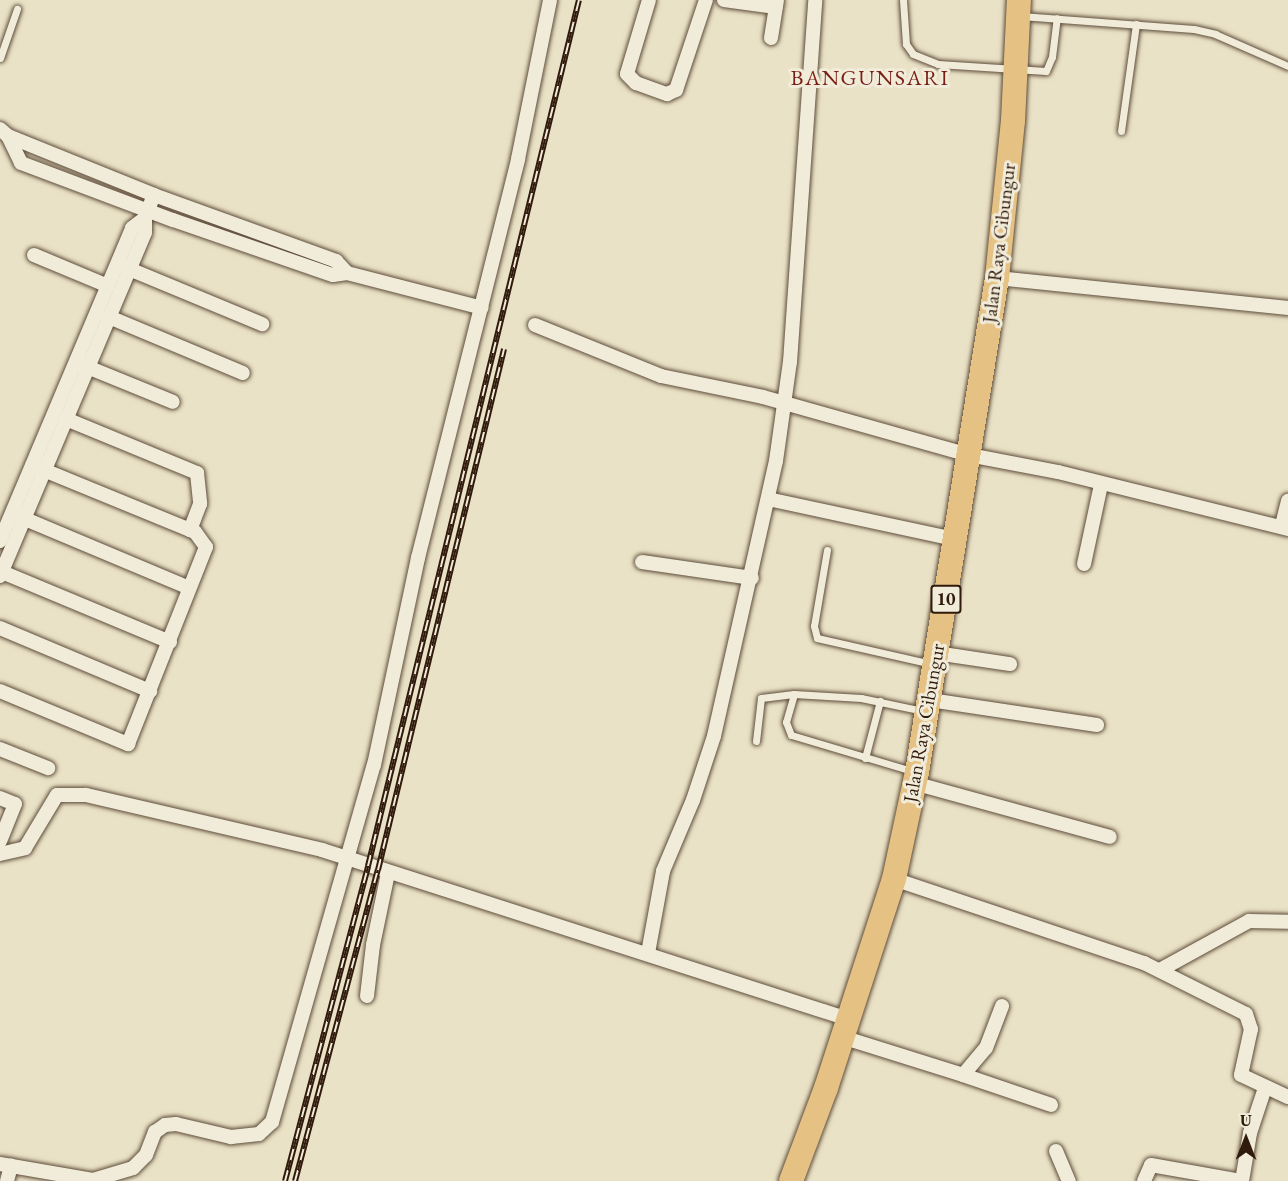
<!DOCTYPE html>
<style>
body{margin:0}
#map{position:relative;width:1288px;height:1181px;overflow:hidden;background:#eae2c6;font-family:"EB Garamond",serif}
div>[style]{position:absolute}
.roads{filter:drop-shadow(0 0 2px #5e4c3a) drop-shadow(0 0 2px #5e4c3a)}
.lane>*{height:7px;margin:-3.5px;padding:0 3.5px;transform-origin:3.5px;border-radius:3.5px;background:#f1ecda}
.street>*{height:14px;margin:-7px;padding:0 7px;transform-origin:7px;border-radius:7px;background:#f1ecda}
.highway>*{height:24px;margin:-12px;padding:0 12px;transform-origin:12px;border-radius:12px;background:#e5c183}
.rail>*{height:6px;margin-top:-3px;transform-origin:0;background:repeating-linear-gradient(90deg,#f1ecda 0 11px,#301a0c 0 22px);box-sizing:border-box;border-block:2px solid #301a0c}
span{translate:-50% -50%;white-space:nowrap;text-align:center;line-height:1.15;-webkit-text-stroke:6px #f1ecda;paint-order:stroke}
.shield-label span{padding:2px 4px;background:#f1ecda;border:2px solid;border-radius:4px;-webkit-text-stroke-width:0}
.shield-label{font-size:18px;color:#301a0c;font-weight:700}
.street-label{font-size:20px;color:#301a0c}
.quarter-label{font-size:22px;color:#7a1f14;letter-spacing:1.5px}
.north{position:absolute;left:1216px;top:1109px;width:60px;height:60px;-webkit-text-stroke:4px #f1ecda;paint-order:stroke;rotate:0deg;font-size:16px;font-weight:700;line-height:24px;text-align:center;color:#301a0c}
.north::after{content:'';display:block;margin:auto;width:21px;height:27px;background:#301a0c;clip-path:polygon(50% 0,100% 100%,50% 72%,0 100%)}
</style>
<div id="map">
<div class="roads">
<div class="lane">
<div style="left:903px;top:0;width:44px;rotate:86.1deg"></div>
<div style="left:906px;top:44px;width:12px;rotate:55deg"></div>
<div style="left:913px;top:54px;width:27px;rotate:22deg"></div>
<div style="left:938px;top:64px;width:108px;rotate:3.7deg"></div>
<div style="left:1046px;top:71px;width:15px;rotate:-67deg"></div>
<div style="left:1052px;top:57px;width:39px;rotate:-83deg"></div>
<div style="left:1021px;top:16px;width:173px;rotate:4.3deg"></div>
<div style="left:1194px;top:29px;width:22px;rotate:13deg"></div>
<div style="left:1215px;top:34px;width:80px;rotate:23.7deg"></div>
<div style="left:0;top:58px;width:52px;rotate:-70.9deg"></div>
<div style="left:1121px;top:131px;width:108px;rotate:-82deg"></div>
<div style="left:827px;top:550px;width:77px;rotate:99.7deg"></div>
<div style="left:814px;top:626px;width:12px;rotate:76deg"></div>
<div style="left:817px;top:638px;width:117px;rotate:12.8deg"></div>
<div style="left:756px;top:741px;width:43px;rotate:-83.4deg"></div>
<div style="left:761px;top:698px;width:33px;rotate:-7deg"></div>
<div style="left:865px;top:758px;width:59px;rotate:-75.3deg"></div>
<div style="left:912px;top:771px;width:126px;rotate:-163.4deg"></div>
<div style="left:791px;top:735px;width:14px;rotate:-111deg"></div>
<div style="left:786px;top:722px;width:29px;rotate:-74deg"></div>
<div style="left:794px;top:694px;width:67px;rotate:3.4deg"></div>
<div style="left:861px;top:698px;width:63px;rotate:11.8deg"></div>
</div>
<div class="street">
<div style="left:649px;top:0;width:77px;rotate:106.6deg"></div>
<div style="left:627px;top:74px;width:13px;rotate:45deg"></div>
<div style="left:636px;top:83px;width:33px;rotate:20deg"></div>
<div style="left:667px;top:94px;width:10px;rotate:-24deg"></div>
<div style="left:676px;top:90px;width:95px;rotate:-71.6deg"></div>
<div style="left:724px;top:0;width:52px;rotate:7.7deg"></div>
<div style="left:771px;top:38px;width:38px;rotate:-81deg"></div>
<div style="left:0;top:129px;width:11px;rotate:41deg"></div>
<div style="left:8px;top:136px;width:157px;rotate:22deg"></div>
<div style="left:154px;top:195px;width:194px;rotate:19.9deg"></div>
<div style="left:336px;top:261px;width:16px;rotate:47deg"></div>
<div style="left:8px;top:136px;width:30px;rotate:64deg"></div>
<div style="left:21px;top:163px;width:162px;rotate:20.6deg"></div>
<div style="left:173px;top:220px;width:169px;rotate:19deg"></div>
<div style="left:333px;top:275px;width:14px;rotate:-8deg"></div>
<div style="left:347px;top:273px;width:139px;rotate:14.5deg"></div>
<div style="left:34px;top:255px;width:80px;rotate:22.7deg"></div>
<div style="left:122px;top:266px;width:152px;rotate:22.5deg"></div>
<div style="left:997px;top:278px;width:293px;rotate:5.9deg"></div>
<div style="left:109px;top:317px;width:145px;rotate:22.7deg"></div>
<div style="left:535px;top:325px;width:136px;rotate:22deg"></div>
<div style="left:661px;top:376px;width:104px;rotate:11.6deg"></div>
<div style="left:763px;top:397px;width:214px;rotate:15.7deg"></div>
<div style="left:969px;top:455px;width:91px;rotate:10.8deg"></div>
<div style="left:1058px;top:472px;width:237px;rotate:13.9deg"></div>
<div style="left:80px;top:364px;width:100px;rotate:22.2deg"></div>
<div style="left:66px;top:419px;width:142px;rotate:22.4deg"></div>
<div style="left:197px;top:473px;width:31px;rotate:84deg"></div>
<div style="left:200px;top:504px;width:28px;rotate:111deg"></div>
<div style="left:768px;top:499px;width:191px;rotate:12.1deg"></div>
<div style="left:18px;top:516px;width:183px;rotate:22.8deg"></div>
<div style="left:1282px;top:525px;width:25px;rotate:-76deg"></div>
<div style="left:0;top:541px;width:340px;rotate:-67.1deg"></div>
<div style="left:132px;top:228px;width:16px;rotate:-38deg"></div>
<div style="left:642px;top:562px;width:111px;rotate:8.3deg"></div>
<div style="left:1084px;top:564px;width:81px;rotate:-77.9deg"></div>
<div style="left:2px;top:572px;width:182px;rotate:22.6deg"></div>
<div style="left:0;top:576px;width:373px;rotate:-67.1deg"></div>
<div style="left:145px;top:232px;width:14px;rotate:-90deg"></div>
<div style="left:145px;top:218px;width:25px;rotate:-69deg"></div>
<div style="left:0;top:628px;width:163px;rotate:22.8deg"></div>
<div style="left:936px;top:653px;width:75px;rotate:8.5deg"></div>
<div style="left:0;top:691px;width:139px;rotate:22.5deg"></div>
<div style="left:128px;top:744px;width:212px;rotate:-68.4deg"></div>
<div style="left:206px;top:547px;width:19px;rotate:-126deg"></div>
<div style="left:195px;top:532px;width:176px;rotate:-157.7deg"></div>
<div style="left:930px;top:700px;width:169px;rotate:8.5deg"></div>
<div style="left:0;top:749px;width:52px;rotate:21.6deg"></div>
<div style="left:914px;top:783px;width:203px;rotate:15.4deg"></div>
<div style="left:0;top:798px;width:16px;rotate:22deg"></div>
<div style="left:15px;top:804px;width:40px;rotate:112deg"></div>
<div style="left:0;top:854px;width:26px;rotate:-13deg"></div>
<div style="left:25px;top:848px;width:62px;rotate:-58.9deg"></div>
<div style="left:57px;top:795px;width:29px"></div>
<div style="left:86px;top:795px;width:242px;rotate:13.1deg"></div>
<div style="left:322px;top:850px;width:552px;rotate:17.81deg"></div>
<div style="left:894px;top:879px;width:264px;rotate:18.6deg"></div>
<div style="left:1144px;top:963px;width:114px;rotate:26.6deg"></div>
<div style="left:1246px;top:1014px;width:16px;rotate:72deg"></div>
<div style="left:1251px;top:1029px;width:47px;rotate:102.3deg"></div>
<div style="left:1241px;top:1075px;width:52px;rotate:25.1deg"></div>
<div style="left:648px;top:953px;width:83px;rotate:-79.6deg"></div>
<div style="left:663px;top:871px;width:77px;rotate:-67.1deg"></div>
<div style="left:693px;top:800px;width:67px;rotate:-71.8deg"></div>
<div style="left:714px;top:736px;width:282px;rotate:-77.3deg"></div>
<div style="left:776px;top:461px;width:100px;rotate:-82deg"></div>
<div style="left:790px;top:362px;width:363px;rotate:-86deg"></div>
<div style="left:1160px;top:970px;width:102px;rotate:-28.8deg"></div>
<div style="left:1249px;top:921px;width:39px;rotate:1deg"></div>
<div style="left:367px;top:996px;width:51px;rotate:-83.3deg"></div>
<div style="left:373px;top:945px;width:74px;rotate:-78.2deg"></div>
<div style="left:842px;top:1037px;width:127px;rotate:17.4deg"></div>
<div style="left:963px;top:1075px;width:35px;rotate:-50deg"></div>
<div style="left:986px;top:1048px;width:45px;rotate:-69.1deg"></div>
<div style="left:963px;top:1075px;width:93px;rotate:18.8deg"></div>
<div style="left:1056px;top:1151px;width:33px;rotate:67deg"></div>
<div style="left:0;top:1164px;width:94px;rotate:9.8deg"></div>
<div style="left:93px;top:1180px;width:42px;rotate:-16.7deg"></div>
<div style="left:133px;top:1168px;width:18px;rotate:-45deg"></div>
<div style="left:146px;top:1155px;width:25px;rotate:-69deg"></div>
<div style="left:155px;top:1132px;width:12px;rotate:-35deg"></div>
<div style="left:165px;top:1125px;width:11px;rotate:-5deg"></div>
<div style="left:176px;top:1124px;width:57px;rotate:13.3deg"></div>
<div style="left:231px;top:1137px;width:28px;rotate:-6deg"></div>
<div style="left:259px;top:1134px;width:18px;rotate:-43deg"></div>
<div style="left:272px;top:1122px;width:371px;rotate:-74.1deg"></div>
<div style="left:374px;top:765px;width:212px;rotate:-78deg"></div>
<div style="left:418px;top:558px;width:411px;rotate:-75.9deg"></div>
<div style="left:518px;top:159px;width:162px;rotate:-78.6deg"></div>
<div style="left:7px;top:1181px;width:16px;rotate:-75deg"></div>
<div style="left:1144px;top:1181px;width:17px;rotate:-66deg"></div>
<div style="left:1151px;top:1165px;width:91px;rotate:10.1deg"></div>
<div style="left:1242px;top:1181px;width:49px;rotate:-80.5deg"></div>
<div style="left:1250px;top:1133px;width:47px;rotate:-71.6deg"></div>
</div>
<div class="highway">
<div style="left:791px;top:1181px;width:99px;rotate:-69.4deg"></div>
<div style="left:826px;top:1088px;width:220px;rotate:-72deg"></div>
<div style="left:894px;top:879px;width:109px;rotate:-77.9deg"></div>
<div style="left:917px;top:772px;width:500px;rotate:-80.8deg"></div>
<div style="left:997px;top:278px;width:158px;rotate:-84.2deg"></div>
<div style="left:1013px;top:121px;width:121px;rotate:-87.2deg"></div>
</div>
</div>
<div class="rail">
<div style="left:285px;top:1181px;width:326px;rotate:-75.2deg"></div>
<div style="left:368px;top:866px;width:891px;rotate:-76.31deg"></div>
<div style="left:295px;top:1181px;width:322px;rotate:-75.1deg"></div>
<div style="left:378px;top:870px;width:536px;rotate:-76.4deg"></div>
</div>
<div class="shield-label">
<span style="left:946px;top:599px">10</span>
</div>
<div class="street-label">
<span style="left:999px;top:243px;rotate:-83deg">Jalan Raya Cibungur</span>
<span style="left:924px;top:723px;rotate:-80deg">Jalan Raya Cibungur</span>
</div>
<div class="quarter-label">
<span style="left:870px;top:78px">BANGUNSARI</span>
</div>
<div class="north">U</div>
</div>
